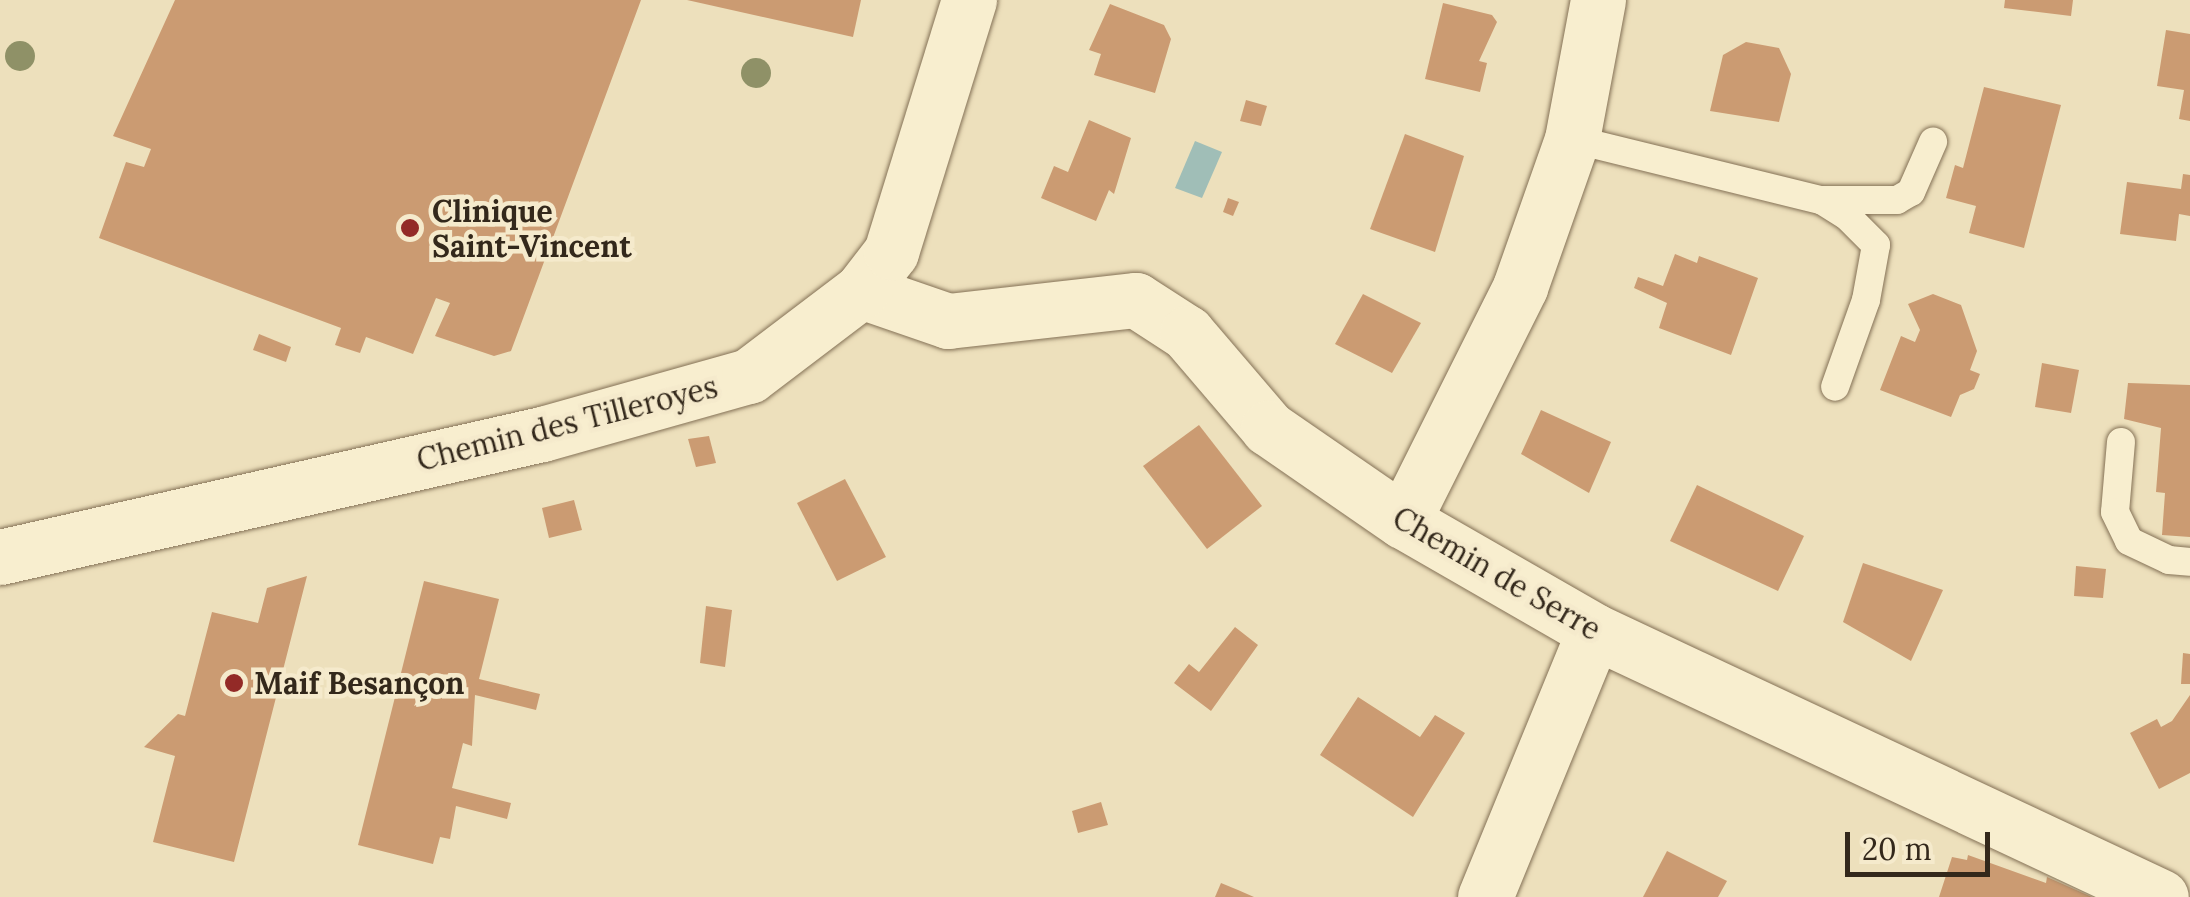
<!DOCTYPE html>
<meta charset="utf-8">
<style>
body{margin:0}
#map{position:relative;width:2190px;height:897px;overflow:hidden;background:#ede0bc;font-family:Lora,serif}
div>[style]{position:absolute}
.water>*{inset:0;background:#a0beb7}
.building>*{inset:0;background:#cb9b72}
.roads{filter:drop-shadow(0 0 2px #847156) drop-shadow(0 0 2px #847156)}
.lane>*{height:28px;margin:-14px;padding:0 14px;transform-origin:14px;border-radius:14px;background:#f8eecf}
.street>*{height:55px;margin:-27.5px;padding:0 27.5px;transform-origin:27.5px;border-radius:27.5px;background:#f8eecf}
.trees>*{width:30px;height:30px;margin:-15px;border-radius:50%;background:#8f9167}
.dots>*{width:28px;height:28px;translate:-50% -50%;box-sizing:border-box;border:5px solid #f5eacc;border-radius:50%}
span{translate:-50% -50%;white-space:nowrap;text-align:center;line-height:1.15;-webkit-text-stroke:9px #f5eacc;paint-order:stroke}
.poi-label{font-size:30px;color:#33281b;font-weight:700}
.left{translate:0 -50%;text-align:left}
.street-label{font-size:30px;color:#33281b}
.scale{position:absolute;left:1845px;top:832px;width:145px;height:45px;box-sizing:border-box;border:5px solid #33281b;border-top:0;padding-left:12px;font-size:30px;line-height:35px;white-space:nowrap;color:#33281b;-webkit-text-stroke:8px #f5eacc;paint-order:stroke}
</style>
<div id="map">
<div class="water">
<div style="clip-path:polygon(1195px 141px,1222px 152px,1202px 198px,1175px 188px)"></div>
</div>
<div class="building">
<div style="clip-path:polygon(175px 0,641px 0,511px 351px,494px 356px,435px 336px,450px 303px,436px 298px,413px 354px,366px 337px,360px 353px,335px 345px,341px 328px,99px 238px,126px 162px,144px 167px,151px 149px,113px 136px)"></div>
<div style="clip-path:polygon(687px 0,861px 0,853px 37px)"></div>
<div style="clip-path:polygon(2005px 0,2073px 0,2071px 16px,2004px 8px)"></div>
<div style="clip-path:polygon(1443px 3px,1492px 15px,1497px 22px,1479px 61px,1487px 63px,1480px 92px,1425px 79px)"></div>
<div style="clip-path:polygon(1110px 4px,1164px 25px,1171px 39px,1155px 93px,1094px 75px,1101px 54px,1089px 50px)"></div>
<div style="clip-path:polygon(2166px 30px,2190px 34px,2190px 121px,2179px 119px,2184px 90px,2157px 86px)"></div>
<div style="clip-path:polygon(1746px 42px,1779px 48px,1791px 74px,1779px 122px,1710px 111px,1723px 55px)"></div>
<div style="clip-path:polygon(1984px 87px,2061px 105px,2024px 248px,1969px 233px,1976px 206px,1946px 198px,1955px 165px,1963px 168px)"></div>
<div style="clip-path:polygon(1246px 100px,1267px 106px,1261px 126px,1240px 121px)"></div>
<div style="clip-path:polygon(1089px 120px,1131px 138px,1114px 194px,1109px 190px,1096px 221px,1041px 198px,1054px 166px,1068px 172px)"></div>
<div style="clip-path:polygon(1405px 134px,1464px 156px,1435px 252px,1370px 229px)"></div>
<div style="clip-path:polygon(2183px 174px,2190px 175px,2190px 216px,2179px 214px,2176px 241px,2120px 234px,2127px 182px,2181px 189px)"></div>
<div style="clip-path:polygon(1228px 198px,1239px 202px,1233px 216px,1223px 212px)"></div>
<div style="clip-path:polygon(1675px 254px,1697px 263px,1699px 256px,1758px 278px,1731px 355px,1659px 328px,1667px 303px,1634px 288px,1638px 277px,1663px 286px)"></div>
<div style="clip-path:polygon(1363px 294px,1421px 323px,1392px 373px,1335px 344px)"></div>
<div style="clip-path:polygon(1933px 294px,1961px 305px,1977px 351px,1970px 370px,1980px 374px,1974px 389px,1960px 395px,1951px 417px,1880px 390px,1901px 336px,1915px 342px,1920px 330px,1908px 304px)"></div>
<div style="clip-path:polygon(259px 334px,291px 347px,286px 362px,253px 350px)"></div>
<div style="clip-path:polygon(2042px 363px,2079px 370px,2071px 413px,2035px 407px)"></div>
<div style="clip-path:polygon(2128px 383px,2190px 385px,2190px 537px,2162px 535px,2165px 493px,2156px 492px,2161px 428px,2124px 419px)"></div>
<div style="clip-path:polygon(1541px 410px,1611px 442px,1589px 493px,1521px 454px)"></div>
<div style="clip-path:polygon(1199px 425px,1262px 506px,1207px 549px,1143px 466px)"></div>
<div style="clip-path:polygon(709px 436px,716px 463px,696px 467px,688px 439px)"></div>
<div style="clip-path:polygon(845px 479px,886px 557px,837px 581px,797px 503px)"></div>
<div style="clip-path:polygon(1697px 485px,1804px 536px,1778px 591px,1670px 541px)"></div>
<div style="clip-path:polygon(574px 500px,582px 530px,549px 538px,542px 508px)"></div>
<div style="clip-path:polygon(1863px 563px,1943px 590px,1911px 661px,1843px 622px)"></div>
<div style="clip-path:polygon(2076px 566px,2106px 569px,2103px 598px,2074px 596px)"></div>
<div style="clip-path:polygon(307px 576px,234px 862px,153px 842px,175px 756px,144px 747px,178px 714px,185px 716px,212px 612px,258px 623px,267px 588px)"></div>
<div style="clip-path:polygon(424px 581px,499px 599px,479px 679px,540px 694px,536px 710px,475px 695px,472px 746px,463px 743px,452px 788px,511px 803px,507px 819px,456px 806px,450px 839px,440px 837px,433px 864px,358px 845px)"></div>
<div style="clip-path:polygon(706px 606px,732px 610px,725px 667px,700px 663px)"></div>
<div style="clip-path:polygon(1235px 627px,1258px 645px,1211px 711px,1174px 683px,1189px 664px,1199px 672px)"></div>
<div style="clip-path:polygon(2183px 653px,2190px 654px,2190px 684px,2181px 684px)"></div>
<div style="clip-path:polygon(2190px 695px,2190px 773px,2159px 789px,2130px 733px,2157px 719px,2161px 727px,2172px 721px)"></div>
<div style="clip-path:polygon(1358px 697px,1420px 737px,1435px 715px,1465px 733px,1413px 817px,1320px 755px)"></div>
<div style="clip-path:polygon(1101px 802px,1108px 825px,1078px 833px,1072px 811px)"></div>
<div style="clip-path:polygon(1667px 851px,1727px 881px,1718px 897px,1643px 897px)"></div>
<div style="clip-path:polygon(1968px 855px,2046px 883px,2047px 877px,2092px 897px,1939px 897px,1952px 857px,1967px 860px)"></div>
<div style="clip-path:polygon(1221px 883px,1238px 890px,1254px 897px,1215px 897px)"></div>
</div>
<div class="roads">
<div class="lane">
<div style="left:1572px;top:139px;width:256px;rotate:13.8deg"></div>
<div style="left:1821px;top:200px;width:31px;rotate:32deg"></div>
<div style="left:1847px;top:216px;width:41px;rotate:45deg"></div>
<div style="left:1876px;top:245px;width:56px;rotate:100.3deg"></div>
<div style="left:1866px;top:300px;width:92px;rotate:109.6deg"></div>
<div style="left:1821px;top:200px;width:76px"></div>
<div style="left:1897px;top:200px;width:16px;rotate:-30deg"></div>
<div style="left:1911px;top:192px;width:55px;rotate:-66.3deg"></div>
<div style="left:2121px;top:442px;width:70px;rotate:94.9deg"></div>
<div style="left:2115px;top:512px;width:32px;rotate:64deg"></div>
<div style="left:2129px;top:541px;width:44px;rotate:25.4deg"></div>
<div style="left:2169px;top:560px;width:21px;rotate:5deg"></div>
</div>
<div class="street">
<div style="left:861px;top:291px;width:92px;rotate:19deg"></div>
<div style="left:948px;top:321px;width:189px;rotate:-6.4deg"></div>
<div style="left:1136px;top:300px;width:61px;rotate:32.9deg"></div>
<div style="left:1187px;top:333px;width:125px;rotate:49.5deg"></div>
<div style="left:1268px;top:428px;width:164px;rotate:34.6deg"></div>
<div style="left:1403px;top:521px;width:220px;rotate:29.9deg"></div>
<div style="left:1594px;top:631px;width:626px;rotate:25.13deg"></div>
<div style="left:1403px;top:521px;width:262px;rotate:-63.4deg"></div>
<div style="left:1520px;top:287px;width:157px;rotate:-70.6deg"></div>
<div style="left:1572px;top:139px;width:141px;rotate:-79.4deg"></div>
<div style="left:0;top:557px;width:556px;rotate:-12.79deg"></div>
<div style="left:542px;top:434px;width:215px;rotate:-15.7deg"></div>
<div style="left:749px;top:376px;width:141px;rotate:-37.2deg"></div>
<div style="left:861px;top:291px;width:49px;rotate:-52.4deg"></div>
<div style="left:891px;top:252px;width:264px;rotate:-72.8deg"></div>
<div style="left:1485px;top:897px;width:287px;rotate:-67.7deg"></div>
</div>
</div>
<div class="trees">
<div style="left:20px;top:56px"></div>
<div style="left:756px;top:73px"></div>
</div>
<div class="dots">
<div style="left:410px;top:228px;background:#932a27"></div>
<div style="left:234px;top:683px;background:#932a27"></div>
</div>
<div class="poi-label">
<span class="left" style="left:432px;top:228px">Clinique<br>Saint-Vincent</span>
<span class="left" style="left:254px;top:683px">Maif Besançon</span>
</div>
<div class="street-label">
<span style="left:567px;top:423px;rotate:-14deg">Chemin des Tilleroyes</span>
<span style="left:1497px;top:573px;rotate:30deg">Chemin de Serre</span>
</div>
<div class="scale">20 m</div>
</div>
